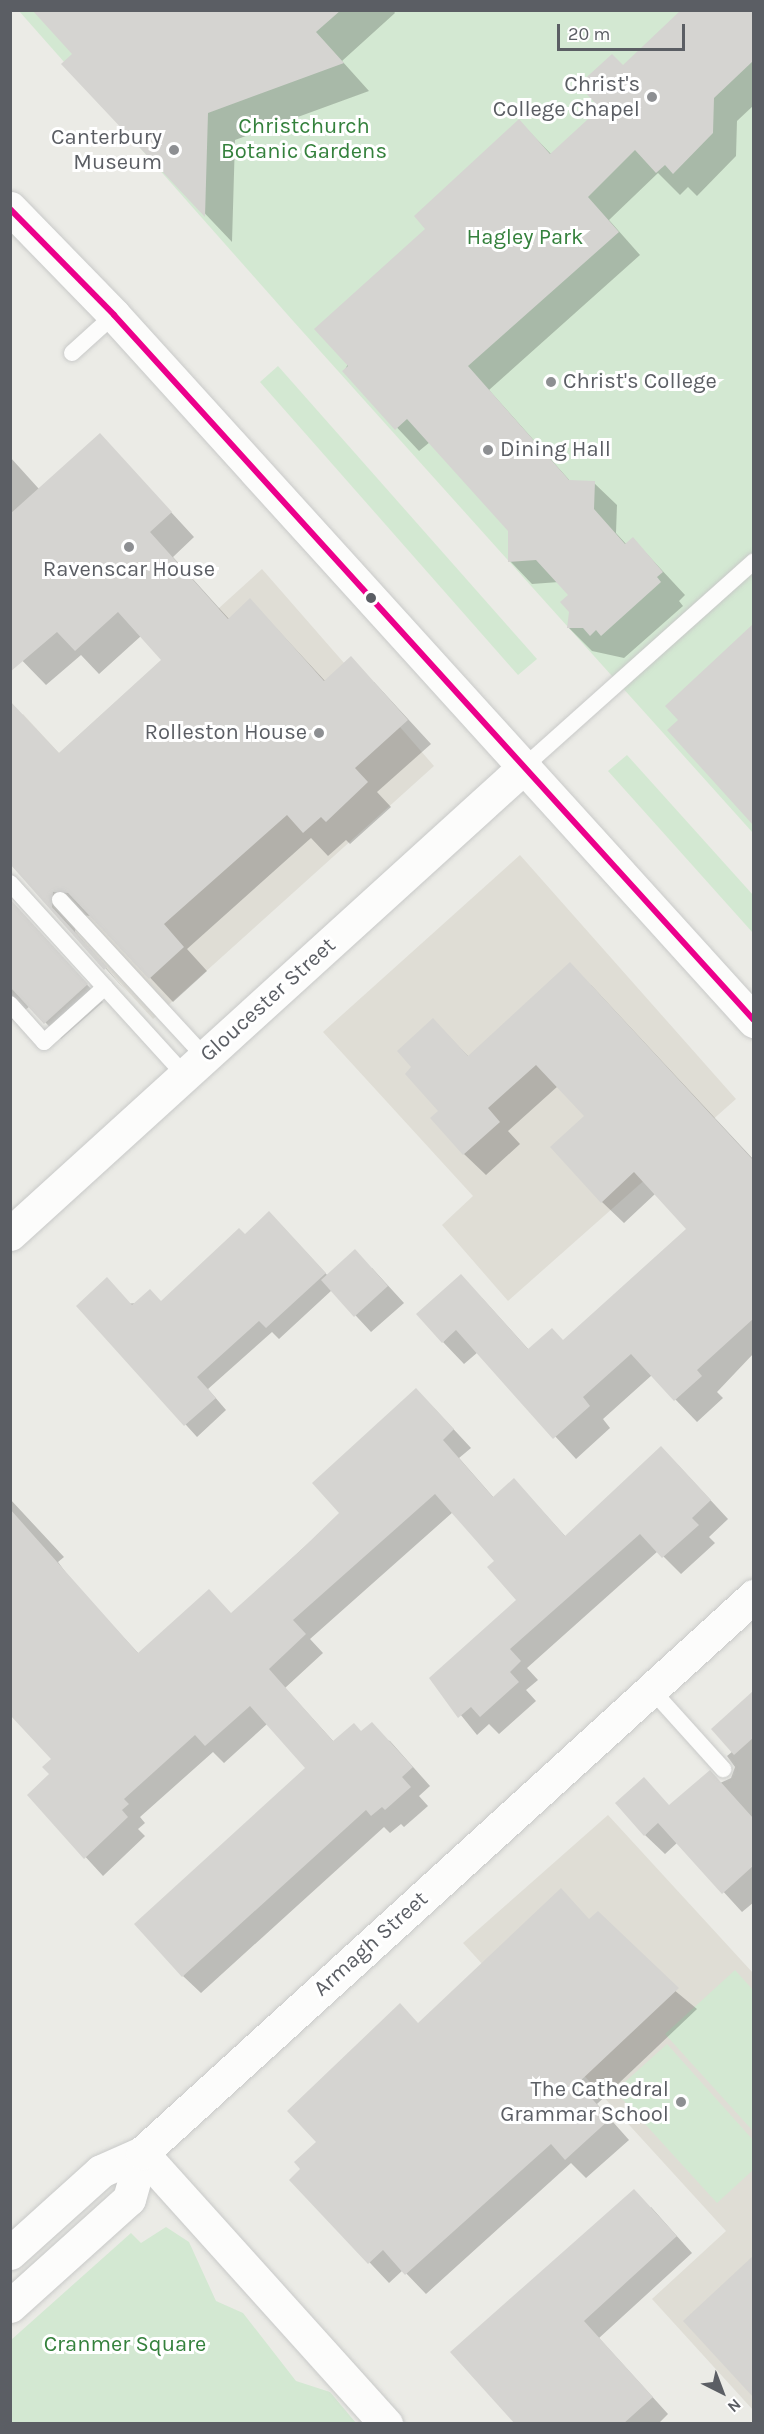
<!DOCTYPE html>
<style>
body{margin:0}
#map{position:relative;width:764px;height:2434px;overflow:hidden;background:#ebebe6;font-family:Karla,sans-serif}
div>[style]{position:absolute}
.education>*{inset:0;background:#dfddd5}
.green>*{inset:0;background:#d3e8d2}
.shadow>*{inset:0;background:#0003}
.building>*{inset:0;background:#d5d4d1}
.roads{filter:drop-shadow(0 0 2px #c8c9c8) drop-shadow(0 0 2px #c8c9c8)}
.service>*{height:16px;margin:-8px;padding:0 8px;transform-origin:8px;border-radius:8px;background:#fcfcfb}
.minor>*{height:33px;margin:-16.5px;padding:0 16.5px;transform-origin:16.5px;border-radius:16.5px;background:#fcfcfb}
.tertiary>*{height:33px;margin:-16.5px;padding:0 16.5px;transform-origin:16.5px;border-radius:16.5px;background:#fcfcfb}
.bus-1>*{height:6px;margin:-3px;padding:0 3px;transform-origin:3px;border-radius:3px;background:#ec008c}
.dots>*{width:16px;height:16px;translate:-50% -50%;box-sizing:border-box;border:3px solid #fff;border-radius:50%}
span{translate:-50% -50%;white-space:nowrap;text-align:center;line-height:1.15;-webkit-text-stroke:6px #fff;paint-order:stroke}
.poi-label{font-size:22px;color:#5b5e64}
.right{translate:-100% -50%;text-align:right}
.left{translate:0 -50%;text-align:left}
.park-label{font-size:22px;color:#34813c}
.street-label{font-size:22px;color:#5b5e64}
.frame{position:absolute;inset:0;border:12px solid #5b5e64;pointer-events:none}
.north{position:absolute;left:692px;top:2362px;width:60px;height:60px;-webkit-text-stroke:4px #fff;paint-order:stroke;rotate:138deg;font-size:16px;font-weight:700;line-height:24px;text-align:center;color:#5b5e64}
.north::after{content:'';display:block;margin:auto;width:21px;height:27px;background:#5b5e64;clip-path:polygon(50% 0,100% 100%,50% 72%,0 100%)}
.scale{position:absolute;left:557px;top:24px;width:128px;height:27px;box-sizing:border-box;border:3px solid #5b5e64;border-top:0;padding-left:8px;font-size:18px;line-height:21px;white-space:nowrap;color:#5b5e64;-webkit-text-stroke:4px #fff;paint-order:stroke}
</style>
<div id="map">
<div class="education">
<div style="clip-path:polygon(262px 569px,434px 766px,153px 1019px,11px 863px,11px 724px,23px 714px,59px 753px)"></div>
<div style="clip-path:polygon(520px 855px,736px 1099px,508px 1301px,442px 1225px,473px 1196px,323px 1032px)"></div>
<div style="clip-path:polygon(608px 1815px,753px 1973px,753px 2410px,652px 2299px,726px 2231px,463px 1943px)"></div>
</div>
<div class="green">
<div style="clip-path:polygon(19px 11px,753px 11px,753px 833px,294px 322px)"></div>
<div style="clip-path:polygon(278px 366px,537px 659px,518px 675px,260px 382px)"></div>
<div style="clip-path:polygon(627px 755px,753px 895px,753px 933px,608px 771px)"></div>
<div style="clip-path:polygon(735px 1970px,753px 1990px,753px 2131px,665px 2034px)"></div>
<div style="clip-path:polygon(667px 2044px,753px 2140px,753px 2170px,717px 2203px,615px 2091px)"></div>
<div style="clip-path:polygon(166px 2227px,189px 2242px,216px 2301px,243px 2313px,296px 2381px,330px 2392px,356px 2423px,11px 2423px,11px 2340px,131px 2233px,141px 2243px)"></div>
</div>
<div class="shadow">
<div style="clip-path:polygon(34px 10px,393px 10px,395px 13px,342px 61px,369px 91px,235px 140px,232px 242px,63px 64px,74px 54px)"></div>
<div style="clip-path:polygon(683px 10px,754px 10px,754px 105px,737px 121px,736px 156px,697px 196px,688px 187px,680px 195px,658px 173px,609px 220px,640px 255px,489px 390px,571px 482px,594px 483px,617px 505px,616px 533px,627px 545px,633px 539px,685px 595px,679px 601px,683px 606px,624px 658px,592px 651px,569px 628px,571px 595px,559px 582px,532px 584px,510px 561px,510px 530px,430px 442px,419px 451px,344px 371px,427px 229px,519px 121px,552px 155px,602px 108px,623px 67px)"></div>
<div style="clip-path:polygon(100px 435px,194px 537px,173px 557px,229px 619px,250px 600px,326px 682px,374px 682px,431px 744px,377px 792px,391px 807px,350px 844px,346px 840px,328px 856px,311px 838px,187px 949px,207px 971px,173px 1002px,92px 916px,77px 915px,75px 932px,128px 993px,10px 863px,60px 754px,163px 660px,141px 636px,99px 674px,81px 655px,46px 685px,10px 648px,10px 457px,39px 489px)"></div>
<div style="clip-path:polygon(754px 626px,754px 823px,669px 730px,680px 720px,667px 706px)"></div>
<div style="clip-path:polygon(10px 901px,103px 1002px,61px 1039px,30px 1006px,10px 1022px)"></div>
<div style="clip-path:polygon(591px 985px,754px 1160px,754px 1353px,717px 1392px,723px 1398px,697px 1422px,652px 1375px,603px 1419px,610px 1428px,576px 1459px,478px 1352px,464px 1364px,443px 1342px,482px 1298px,529px 1350px,563px 1341px,688px 1229px,655px 1194px,624px 1223px,602px 1202px,586px 1116px,558px 1086px,508px 1131px,520px 1144px,486px 1175px,464px 1154px,414px 1067px,433px 1020px,469px 1057px)"></div>
<div style="clip-path:polygon(281px 1225px,328px 1276px,372px 1268px,404px 1303px,371px 1332px,332px 1290px,279px 1339px,272px 1332px,208px 1389px,226px 1410px,197px 1437px,78px 1306px,161px 1302px,245px 1236px)"></div>
<div style="clip-path:polygon(434px 1408px,471px 1448px,459px 1458px,494px 1498px,514px 1480px,566px 1537px,678px 1465px,728px 1519px,709px 1537px,715px 1543px,681px 1574px,658px 1551px,527px 1668px,538px 1680px,526px 1690px,536px 1701px,499px 1734px,489px 1724px,477px 1735px,431px 1678px,518px 1600px,496px 1561px,453px 1512px,310px 1639px,323px 1653px,285px 1688px,334px 1742px,362px 1733px,390px 1741px,430px 1786px,419px 1796px,428px 1806px,404px 1827px,401px 1824px,390px 1833px,384px 1827px,201px 1993px,183px 1976px,307px 1768px,267px 1724px,224px 1763px,213px 1752px,140px 1817px,145px 1823px,138px 1829px,145px 1836px,103px 1876px,29px 1795px,52px 1774px,53px 1759px,10px 1593px,10px 1499px,64px 1557px,58px 1562px,75px 1585px,139px 1654px,232px 1614px,341px 1513px)"></div>
<div style="clip-path:polygon(754px 1693px,754px 1902px,742px 1912px,678px 1842px,665px 1854px,645px 1835px,670px 1806px,731px 1778px,735px 1767px,727px 1756px,733px 1751px,714px 1729px)"></div>
<div style="clip-path:polygon(590px 1920px,697px 2009px,597px 2104px,629px 2140px,586px 2178px,571px 2163px,426px 2294px,403px 2270px,389px 2283px,292px 2180px,419px 2024px)"></div>
<div style="clip-path:polygon(651px 2207px,692px 2253px,599px 2338px,668px 2414px,658px 2424px,517px 2424px)"></div>
<div style="clip-path:polygon(741px 2269px,754px 2281px,754px 2395px,685px 2321px)"></div>
</div>
<div class="building">
<div style="clip-path:polygon(32px 10px,341px 10px,316px 32px,344px 63px,208px 113px,205px 217px,61px 64px,72px 54px)"></div>
<div style="clip-path:polygon(681px 10px,753px 10px,753px 61px,714px 98px,713px 133px,673px 174px,665px 165px,656px 173px,635px 150px,588px 197px,619px 232px,468px 366px,569px 480px,595px 481px,594px 509px,625px 544px,633px 537px,663px 572px,657px 577px,661px 582px,601px 636px,596px 630px,590px 636px,583px 628px,567px 628px,569px 612px,560px 602px,568px 595px,536px 560px,508px 562px,508px 531px,407px 419px,395px 430px,342px 371px,348px 366px,314px 329px,425px 229px,414px 216px,519px 119px,550px 154px,600px 108px,578px 85px,612px 54px,623px 65px)"></div>
<div style="clip-path:polygon(100px 433px,172px 512px,150px 532px,228px 619px,250px 598px,324px 681px,351px 656px,408px 720px,355px 768px,368px 782px,326px 822px,321px 817px,303px 833px,287px 815px,164px 924px,184px 947px,149px 979px,68px 893px,53px 892px,52px 907px,107px 967px,104px 970px,10px 864px,10px 701px,59px 753px,161px 660px,118px 612px,75px 651px,57px 632px,10px 672px,10px 514px)"></div>
<div style="clip-path:polygon(753px 624px,753px 825px,667px 730px,678px 720px,665px 706px)"></div>
<div style="clip-path:polygon(10px 899px,88px 984px,44px 1024px,10px 987px)"></div>
<div style="clip-path:polygon(570px 962px,753px 1160px,753px 1319px,697px 1370px,702px 1376px,674px 1401px,631px 1354px,583px 1397px,590px 1406px,553px 1439px,456px 1330px,442px 1343px,416px 1314px,461px 1274px,528px 1349px,552px 1328px,563px 1340px,686px 1229px,634px 1172px,601px 1203px,550px 1147px,584px 1116px,536px 1065px,488px 1108px,500px 1122px,463px 1155px,430px 1118px,438px 1111px,405px 1074px,411px 1067px,397px 1051px,433px 1018px,468px 1056px)"></div>
<div style="clip-path:polygon(269px 1211px,326px 1273px,266px 1328px,259px 1321px,197px 1377px,216px 1398px,184px 1426px,76px 1306px,107px 1277px,132px 1305px,150px 1289px,161px 1301px,239px 1228px,245px 1234px)"></div>
<div style="clip-path:polygon(355px 1249px,388px 1286px,354px 1317px,321px 1280px)"></div>
<div style="clip-path:polygon(416px 1388px,454px 1429px,443px 1440px,493px 1497px,514px 1478px,565px 1536px,661px 1446px,711px 1500px,692px 1518px,699px 1525px,662px 1558px,640px 1534px,510px 1649px,521px 1661px,510px 1672px,519px 1682px,480px 1717px,471px 1707px,458px 1718px,429px 1678px,516px 1600px,487px 1567px,494px 1561px,435px 1494px,293px 1620px,306px 1634px,269px 1669px,333px 1741px,354px 1723px,361px 1731px,372px 1722px,413px 1767px,402px 1777px,411px 1787px,385px 1810px,382px 1807px,371px 1816px,366px 1810px,182px 1977px,134px 1924px,305px 1768px,250px 1706px,205px 1746px,195px 1735px,124px 1799px,129px 1804px,122px 1810px,128px 1817px,84px 1859px,27px 1795px,49px 1774px,42px 1767px,51px 1759px,10px 1715px,10px 1509px,138px 1653px,209px 1589px,231px 1613px,304px 1547px,339px 1513px,312px 1483px)"></div>
<div style="clip-path:polygon(753px 1691px,753px 1738px,734px 1755px,711px 1729px)"></div>
<div style="clip-path:polygon(710px 1770px,753px 1818px,753px 1866px,722px 1894px,658px 1823px,644px 1836px,615px 1803px,644px 1777px,669px 1805px)"></div>
<div style="clip-path:polygon(561px 1888px,589px 1919px,598px 1911px,679px 1988px,578px 2083px,610px 2119px,565px 2160px,551px 2144px,405px 2275px,383px 2250px,368px 2264px,289px 2180px,300px 2169px,294px 2162px,316px 2142px,287px 2111px,400px 2003px,418px 2023px)"></div>
<div style="clip-path:polygon(634px 2189px,677px 2236px,584px 2321px,653px 2397px,623px 2424px,515px 2424px,450px 2352px)"></div>
<div style="clip-path:polygon(753px 2256px,753px 2397px,683px 2321px)"></div>
</div>
<div class="roads">
<div class="service">
<div style="left:72px;top:353px;width:57px;rotate:-42.1deg"></div>
<div style="left:525px;top:766px;width:307px;rotate:-41.8deg"></div>
<div style="left:10px;top:883px;width:260px;rotate:47.7deg"></div>
<div style="left:60px;top:900px;width:214px;rotate:47.3deg"></div>
<div style="left:10px;top:1004px;width:51px;rotate:48.2deg"></div>
<div style="left:44px;top:1042px;width:82px;rotate:-42deg"></div>
<div style="left:651px;top:1689px;width:108px;rotate:48deg"></div>
</div>
<div class="minor">
<div style="left:142px;top:2153px;width:365px;rotate:48deg"></div>
</div>
<div class="tertiary">
<div style="left:10px;top:208px;width:149px;rotate:45.8deg"></div>
<div style="left:114px;top:315px;width:953px;rotate:47.81deg"></div>
<div style="left:10px;top:1234px;width:696px;rotate:-42.26deg"></div>
<div style="left:10px;top:2253px;width:122px;rotate:-42deg"></div>
<div style="left:101px;top:2171px;width:45px;rotate:-23.7deg"></div>
<div style="left:10px;top:2306px;width:160px;rotate:-42deg"></div>
<div style="left:129px;top:2199px;width:48px;rotate:-74.2deg"></div>
<div style="left:142px;top:2153px;width:828px;rotate:-42.31deg"></div>
</div>
</div>
<div class="bus-1">
<div style="left:10px;top:209px;width:148px;rotate:45.5deg"></div>
<div style="left:114px;top:315px;width:952px;rotate:47.77deg"></div>
</div>
<div class="dots">
<div style="left:652px;top:97px;background:#8d8f92"></div>
<div style="left:174px;top:150px;background:#8d8f92"></div>
<div style="left:551px;top:382px;background:#8d8f92"></div>
<div style="left:488px;top:450px;background:#8d8f92"></div>
<div style="left:129px;top:547px;background:#8d8f92"></div>
<div style="left:371px;top:598px;background:#5b5e64"></div>
<div style="left:319px;top:733px;background:#8d8f92"></div>
<div style="left:681px;top:2102px;background:#8d8f92"></div>
</div>
<div class="poi-label">
<span class="right" style="left:640px;top:97px">Christ's<br>College Chapel</span>
<span class="right" style="left:162px;top:150px">Canterbury<br>Museum</span>
<span class="left" style="left:563px;top:382px">Christ's College</span>
<span class="left" style="left:500px;top:450px">Dining Hall</span>
<span style="left:129px;top:570px">Ravenscar House</span>
<span class="right" style="left:307px;top:733px">Rolleston House</span>
<span class="right" style="left:669px;top:2102px">The Cathedral<br>Grammar School</span>
</div>
<div class="park-label">
<span style="left:304px;top:139px">Christchurch<br>Botanic Gardens</span>
<span style="left:525px;top:238px">Hagley Park</span>
<span style="left:125px;top:2345px">Cranmer Square</span>
</div>
<div class="street-label">
<span style="left:268px;top:1000px;rotate:-42deg">Gloucester Street</span>
<span style="left:371px;top:1944px;rotate:-42deg">Armagh Street</span>
</div>
<div class="frame"></div>
<div class="north">N</div>
<div class="scale">20 m</div>
</div>
